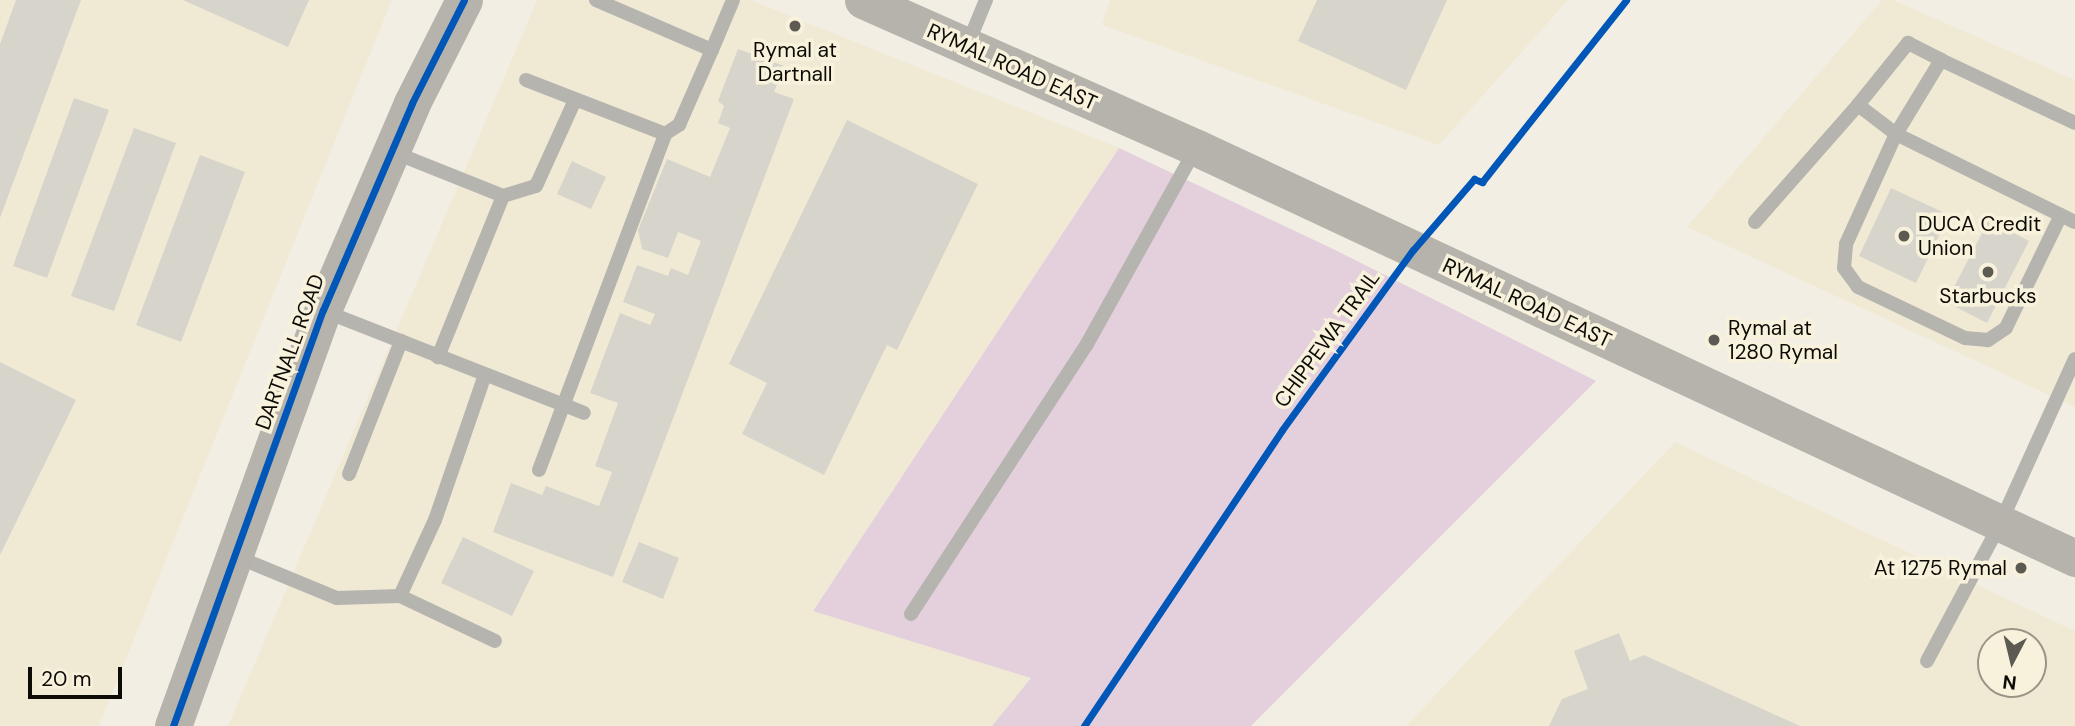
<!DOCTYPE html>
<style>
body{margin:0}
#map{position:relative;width:2075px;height:726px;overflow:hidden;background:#f2eee3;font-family:"DM Sans",sans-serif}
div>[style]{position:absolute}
.built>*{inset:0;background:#f0ead5}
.green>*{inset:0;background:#e3d0dc}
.building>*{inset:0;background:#d7d4cb}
.lane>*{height:14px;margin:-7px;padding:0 7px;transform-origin:7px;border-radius:7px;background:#b6b4af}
.secondary>*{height:37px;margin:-18.5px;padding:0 18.5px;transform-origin:18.5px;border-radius:18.5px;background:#b6b2ac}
.cycleway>*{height:7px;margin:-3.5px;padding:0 3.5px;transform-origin:3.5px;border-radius:3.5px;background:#0057b8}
.dots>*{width:19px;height:19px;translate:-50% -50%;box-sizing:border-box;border:4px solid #f8f2dd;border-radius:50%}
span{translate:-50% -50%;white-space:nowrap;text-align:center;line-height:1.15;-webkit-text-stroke:7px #f8f2dd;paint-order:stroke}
.poi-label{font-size:21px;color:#0d0b05}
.left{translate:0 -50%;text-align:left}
.right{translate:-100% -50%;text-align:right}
.street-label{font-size:21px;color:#0d0b05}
.north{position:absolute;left:1977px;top:628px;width:70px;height:70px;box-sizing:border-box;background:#f8f2dd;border:2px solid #9a9687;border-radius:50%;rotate:187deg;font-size:19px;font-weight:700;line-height:28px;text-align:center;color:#0d0b05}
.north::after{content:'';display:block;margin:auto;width:24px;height:32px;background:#5d5a53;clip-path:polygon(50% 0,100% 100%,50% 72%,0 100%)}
.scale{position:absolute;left:28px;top:667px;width:94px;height:32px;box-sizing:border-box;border:4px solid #0d0b05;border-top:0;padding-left:9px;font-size:21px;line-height:24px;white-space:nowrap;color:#0d0b05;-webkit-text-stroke:5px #f8f2dd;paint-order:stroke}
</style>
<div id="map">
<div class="built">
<div style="clip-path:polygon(0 0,392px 0,99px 726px,0 726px)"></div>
<div style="clip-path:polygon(537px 0,751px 0,1119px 148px,813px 610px,1032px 678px,992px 726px,228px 726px)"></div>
<div style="clip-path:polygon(1110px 0,1568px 0,1439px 145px,1102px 25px)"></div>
<div style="clip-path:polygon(1882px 0,1893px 0,2075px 80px,2075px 407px,1687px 227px)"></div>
<div style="clip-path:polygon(evenodd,1675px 442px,2075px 631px,2075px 726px,1406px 726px,1675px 442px,1991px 642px,2033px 642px,2033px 684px,1991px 684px,1991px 642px)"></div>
</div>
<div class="green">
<div style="clip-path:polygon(1119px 148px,1331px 248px,1596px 381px,1251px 726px,992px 726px,1031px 678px,813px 611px)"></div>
</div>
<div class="building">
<div style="clip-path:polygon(16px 0,81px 0,0 218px,0 44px)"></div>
<div style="clip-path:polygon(183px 0,309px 0,288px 47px)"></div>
<div style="clip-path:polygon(1317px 0,1447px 0,1406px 90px,1298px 41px)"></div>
<div style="clip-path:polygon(738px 49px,784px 66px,774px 92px,794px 99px,613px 577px,493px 532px,511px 483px,542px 495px,546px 486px,599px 506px,612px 472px,595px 466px,618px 403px,590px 393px,620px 313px,650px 325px,655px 314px,623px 302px,637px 265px,668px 276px,671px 268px,688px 275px,701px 241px,678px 232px,668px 258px,642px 249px,638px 230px,667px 159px,710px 177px,730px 128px,718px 123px,724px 106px,718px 101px)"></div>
<div style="clip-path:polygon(74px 98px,109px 110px,47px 278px,13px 266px)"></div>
<div style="clip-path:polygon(847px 120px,978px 184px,897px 350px,887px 345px,824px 475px,742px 434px,767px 383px,729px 364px)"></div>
<div style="clip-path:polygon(134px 128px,176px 143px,114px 311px,71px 296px)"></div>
<div style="clip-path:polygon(200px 155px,245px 172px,181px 342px,136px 325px)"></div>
<div style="clip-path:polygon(572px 161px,606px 177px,591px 209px,557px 194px)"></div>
<div style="clip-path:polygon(1891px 188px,1949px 215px,1916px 283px,1859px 256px)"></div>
<div style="clip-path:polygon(1989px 220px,2029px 241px,1987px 323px,1946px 302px)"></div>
<div style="clip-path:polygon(0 362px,76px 400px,0 555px)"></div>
<div style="clip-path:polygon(463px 537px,534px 571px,512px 616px,441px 583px)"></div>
<div style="clip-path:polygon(639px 542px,679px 558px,663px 599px,622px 582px)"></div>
<div style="clip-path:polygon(1619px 633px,1630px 661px,1644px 655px,1800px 726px,1549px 726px,1562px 699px,1588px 689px,1574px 651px)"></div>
</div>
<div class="lane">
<div style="left:596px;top:0;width:126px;rotate:23.3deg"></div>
<div style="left:712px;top:50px;width:54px;rotate:-67.2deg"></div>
<div style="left:967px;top:46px;width:50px;rotate:-67.6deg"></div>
<div style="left:526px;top:80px;width:149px;rotate:21.2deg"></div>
<div style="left:665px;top:134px;width:17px;rotate:-33deg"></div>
<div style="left:679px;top:125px;width:82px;rotate:-66.3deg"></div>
<div style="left:1858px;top:105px;width:80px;rotate:-51.1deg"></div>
<div style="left:1908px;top:43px;width:37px;rotate:27deg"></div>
<div style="left:393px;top:152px;width:118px;rotate:21.8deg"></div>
<div style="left:503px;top:196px;width:174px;rotate:112deg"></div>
<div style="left:503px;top:196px;width:34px;rotate:-17deg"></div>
<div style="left:536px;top:186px;width:94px;rotate:-65.6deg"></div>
<div style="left:2061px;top:215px;width:126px;rotate:116deg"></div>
<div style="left:2006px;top:328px;width:22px;rotate:146deg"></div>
<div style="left:1988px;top:340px;width:23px;rotate:-175deg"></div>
<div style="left:1965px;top:338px;width:119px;rotate:-154.5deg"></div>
<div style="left:1858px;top:287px;width:24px;rotate:-126deg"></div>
<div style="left:1844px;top:268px;width:24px;rotate:-85deg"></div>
<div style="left:1846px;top:244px;width:121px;rotate:-65.6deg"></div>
<div style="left:1896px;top:134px;width:87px;rotate:-58.7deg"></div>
<div style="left:1941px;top:60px;width:148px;rotate:25.2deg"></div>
<div style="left:1755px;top:222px;width:156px;rotate:-48.6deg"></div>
<div style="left:1858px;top:105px;width:48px;rotate:37.3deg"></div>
<div style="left:1896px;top:134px;width:199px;rotate:26.2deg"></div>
<div style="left:324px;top:311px;width:279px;rotate:21.4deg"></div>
<div style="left:539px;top:470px;width:359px;rotate:-69.4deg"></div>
<div style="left:349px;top:474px;width:143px;rotate:-68.6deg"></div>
<div style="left:235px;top:556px;width:110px;rotate:22.4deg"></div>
<div style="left:337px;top:598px;width:63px;rotate:-1.8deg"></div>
<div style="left:400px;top:596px;width:105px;rotate:25.3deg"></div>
<div style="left:400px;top:596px;width:84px;rotate:-65.3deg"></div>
<div style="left:435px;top:520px;width:153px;rotate:-71deg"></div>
<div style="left:911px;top:614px;width:322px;rotate:-56.9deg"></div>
<div style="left:1087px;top:344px;width:222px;rotate:-60.9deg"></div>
<div style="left:1927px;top:661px;width:155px;rotate:-61.9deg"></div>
<div style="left:2000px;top:524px;width:181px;rotate:-65.6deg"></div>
</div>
<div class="secondary">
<div style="left:863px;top:0;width:365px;rotate:23.9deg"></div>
<div style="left:1197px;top:148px;width:969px;rotate:25.03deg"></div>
<div style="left:173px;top:726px;width:442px;rotate:-70.2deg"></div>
<div style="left:323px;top:310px;width:225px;rotate:-66.7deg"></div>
<div style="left:412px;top:103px;width:115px;rotate:-63.2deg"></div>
</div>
<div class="cycleway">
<div style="left:173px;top:726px;width:442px;rotate:-70.2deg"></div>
<div style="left:323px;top:310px;width:225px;rotate:-66.7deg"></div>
<div style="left:412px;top:103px;width:115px;rotate:-63.2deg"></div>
<div style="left:1084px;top:726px;width:356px;rotate:-56.2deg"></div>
<div style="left:1282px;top:430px;width:223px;rotate:-54deg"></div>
<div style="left:1413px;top:250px;width:94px;rotate:-49.3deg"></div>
<div style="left:1474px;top:179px;width:9px;rotate:21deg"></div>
<div style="left:1482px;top:182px;width:232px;rotate:-51.6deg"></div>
</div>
<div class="dots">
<div style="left:795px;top:26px;background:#5d5a53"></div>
<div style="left:1904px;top:236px;background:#5d5a53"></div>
<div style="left:1988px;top:272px;background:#5d5a53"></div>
<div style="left:1714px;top:340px;background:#5d5a53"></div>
<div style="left:2021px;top:568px;background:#5d5a53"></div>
</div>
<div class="poi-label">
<span style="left:795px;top:62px">Rymal at<br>Dartnall</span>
<span class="left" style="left:1918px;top:236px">DUCA Credit<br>Union</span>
<span style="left:1988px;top:296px">Starbucks</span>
<span class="left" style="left:1728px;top:340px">Rymal at<br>1280 Rymal</span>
<span class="right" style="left:2007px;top:568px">At 1275 Rymal</span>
</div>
<div class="street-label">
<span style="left:1012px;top:67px;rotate:24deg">RYMAL ROAD EAST</span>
<span style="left:1527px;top:303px;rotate:25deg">RYMAL ROAD EAST</span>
<span style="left:1327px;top:339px;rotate:-54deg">CHIPPEWA TRAIL</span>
<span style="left:290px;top:352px;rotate:-70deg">DARTNALL ROAD</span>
</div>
<div class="north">N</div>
<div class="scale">20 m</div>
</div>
